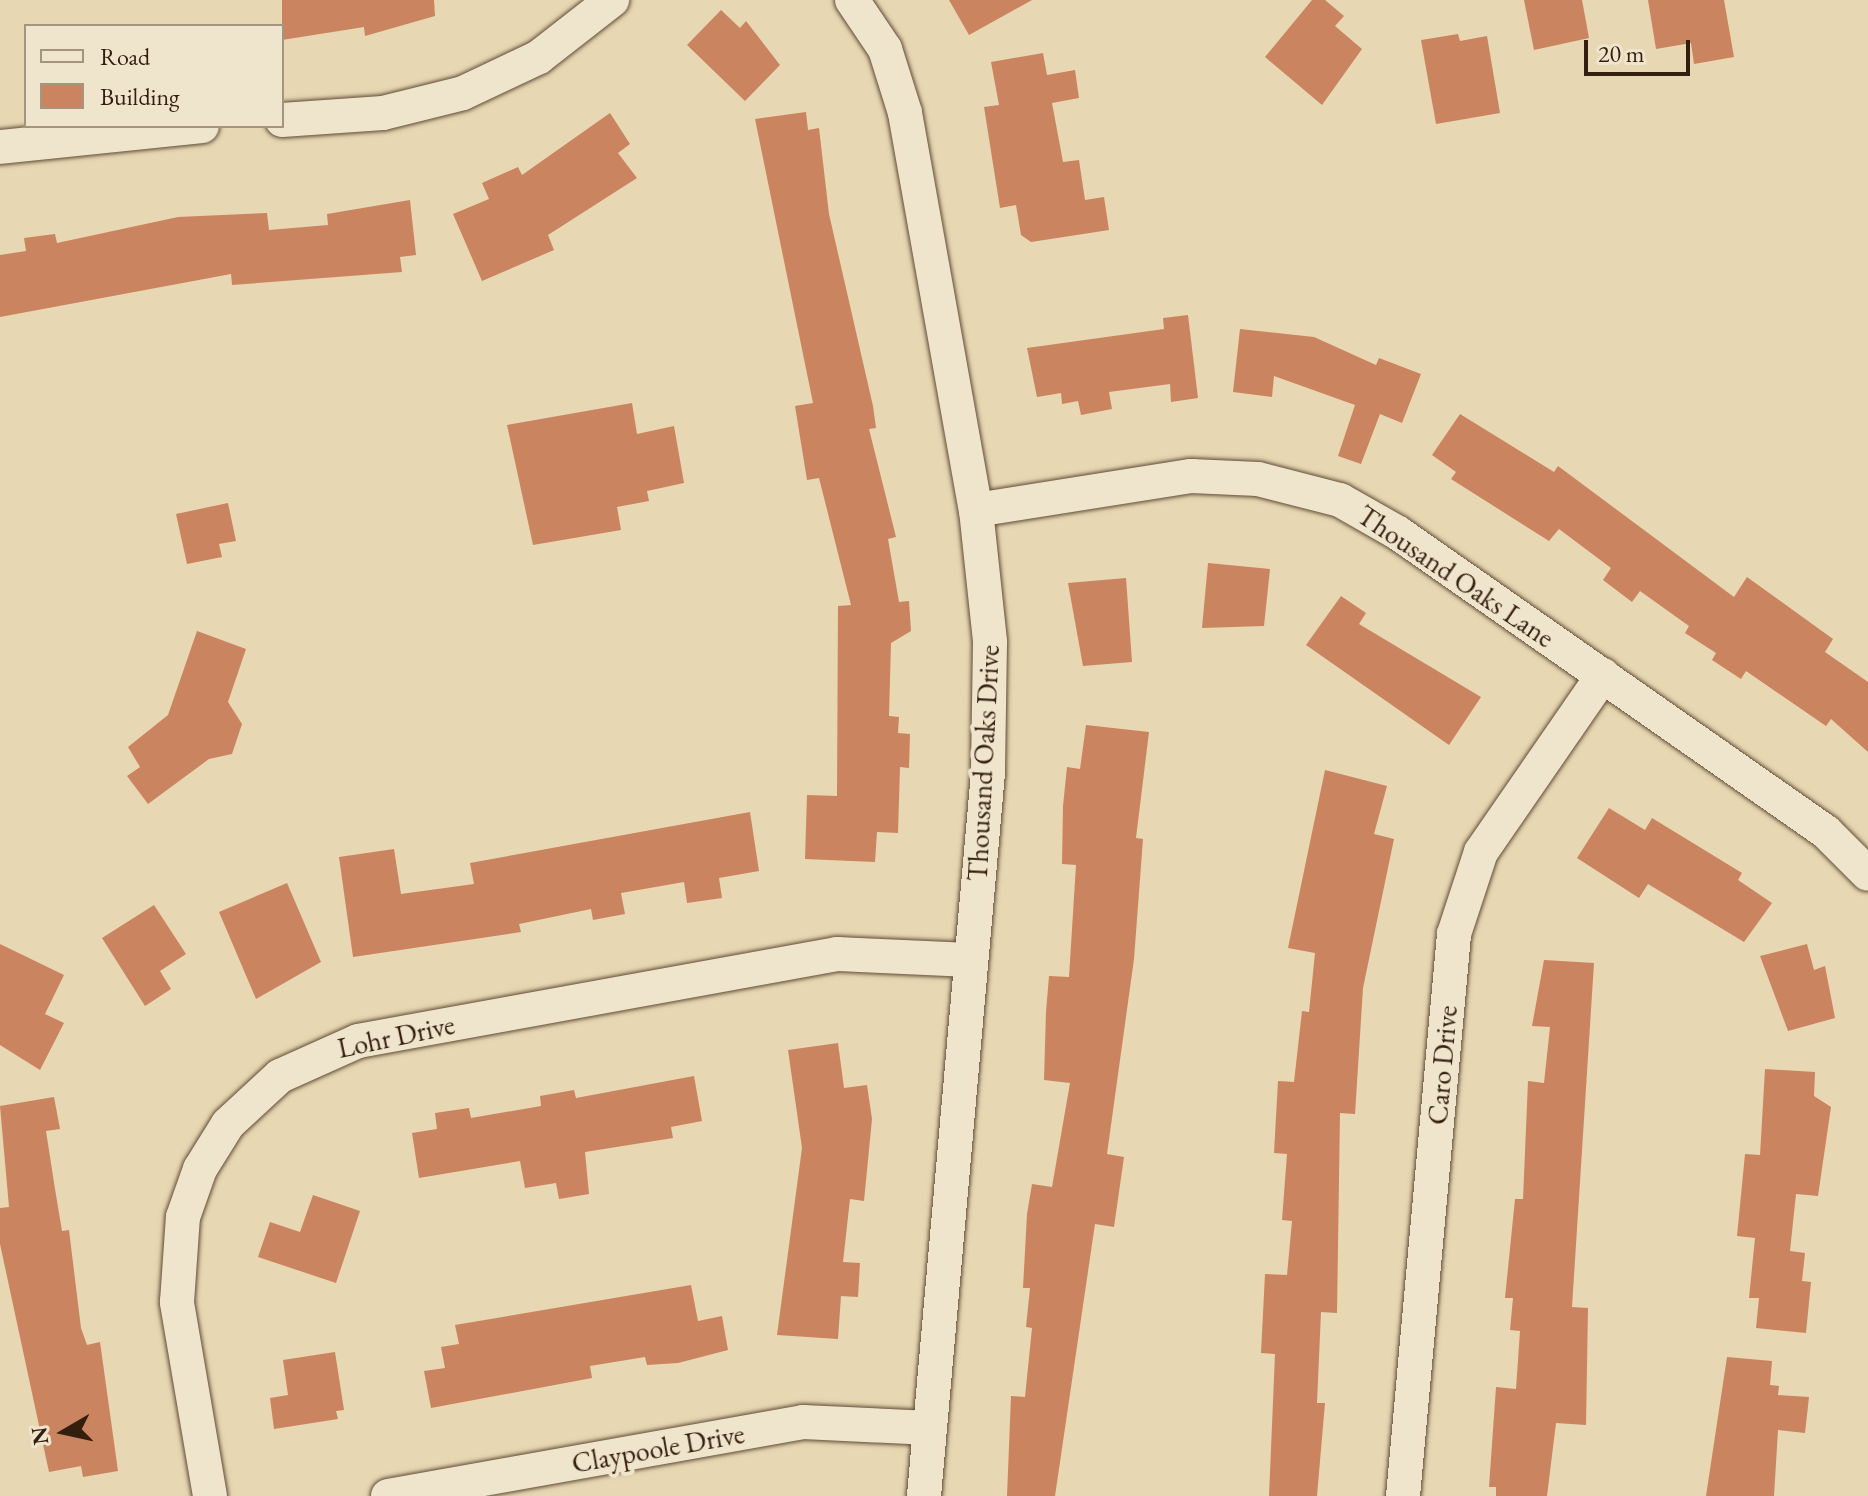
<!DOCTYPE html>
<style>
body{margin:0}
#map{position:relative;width:1868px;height:1496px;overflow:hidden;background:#e7d7b2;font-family:"EB Garamond",serif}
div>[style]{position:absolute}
.building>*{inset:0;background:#cb8460}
.roads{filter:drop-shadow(0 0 2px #614c37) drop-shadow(0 0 2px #614c37)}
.minor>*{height:34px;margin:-17px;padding:0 17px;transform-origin:17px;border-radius:17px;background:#efe5cd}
span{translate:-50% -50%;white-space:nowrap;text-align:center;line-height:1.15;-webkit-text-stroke:8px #efe5cd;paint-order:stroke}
.street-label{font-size:28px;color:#341e0e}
.legend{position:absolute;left:24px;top:24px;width:260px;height:104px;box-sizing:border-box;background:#efe5cd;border:2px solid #a49581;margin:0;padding:10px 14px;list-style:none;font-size:24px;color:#341e0e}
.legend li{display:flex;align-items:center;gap:16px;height:40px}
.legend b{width:40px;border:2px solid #a49581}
.north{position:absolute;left:24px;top:1392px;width:80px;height:80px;-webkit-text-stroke:6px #efe5cd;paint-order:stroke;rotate:261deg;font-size:22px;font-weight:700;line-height:32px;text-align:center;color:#341e0e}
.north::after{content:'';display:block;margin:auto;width:28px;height:36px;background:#341e0e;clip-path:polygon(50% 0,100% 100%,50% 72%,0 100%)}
.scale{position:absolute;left:1584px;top:40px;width:106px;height:36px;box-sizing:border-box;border:4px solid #341e0e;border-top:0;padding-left:10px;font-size:24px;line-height:28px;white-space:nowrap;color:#341e0e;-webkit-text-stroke:6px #efe5cd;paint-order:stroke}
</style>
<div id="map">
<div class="building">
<div style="clip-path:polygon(282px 0,434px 0,435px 16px,365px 36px,364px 27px,282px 40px)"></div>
<div style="clip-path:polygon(949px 0,1032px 0,969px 35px)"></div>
<div style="clip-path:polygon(1312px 0,1325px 0,1344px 16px,1335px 26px,1362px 49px,1322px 105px,1265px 57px)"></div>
<div style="clip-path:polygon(1524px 0,1582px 0,1589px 38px,1534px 50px)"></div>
<div style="clip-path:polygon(1648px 0,1724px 0,1734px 57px,1694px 64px,1691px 43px,1656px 49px)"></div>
<div style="clip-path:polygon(721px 10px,740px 28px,746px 21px,780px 65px,745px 101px,687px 45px)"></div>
<div style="clip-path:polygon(1458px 34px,1460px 41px,1487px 36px,1500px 113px,1436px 124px,1421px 40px)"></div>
<div style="clip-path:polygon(1043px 53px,1047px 75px,1075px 70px,1079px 98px,1052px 103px,1063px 162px,1079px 160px,1085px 200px,1104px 197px,1109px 230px,1031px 242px,1021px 235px,1016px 205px,1000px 208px,984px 107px,999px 105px,991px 62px)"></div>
<div style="clip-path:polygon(806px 112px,808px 130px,819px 128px,829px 214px,873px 406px,876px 428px,869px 429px,896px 537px,888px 539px,899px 602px,909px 601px,911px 631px,891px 643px,889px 716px,899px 717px,898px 733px,910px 734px,909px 768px,900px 767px,898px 833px,877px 832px,875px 862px,805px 859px,807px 795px,837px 796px,838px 606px,851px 605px,819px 478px,807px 480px,795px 406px,813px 403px,755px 119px)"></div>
<div style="clip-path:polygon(610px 113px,630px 144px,618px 153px,637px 178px,548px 235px,554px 250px,482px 281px,453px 214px,489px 199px,482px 183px,518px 167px,522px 175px)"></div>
<div style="clip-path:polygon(410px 200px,416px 255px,400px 257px,402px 272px,232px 285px,231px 274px,0 317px,0 255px,26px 251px,24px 238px,55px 234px,57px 243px,178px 217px,267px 213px,269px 230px,328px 225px,327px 214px)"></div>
<div style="clip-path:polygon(1188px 315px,1198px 398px,1171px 402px,1170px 384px,1109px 392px,1112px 409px,1081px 415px,1078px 401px,1062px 404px,1061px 393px,1037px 397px,1027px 348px,1164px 329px,1163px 318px)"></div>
<div style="clip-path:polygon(1240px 329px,1314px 337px,1376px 365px,1379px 358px,1421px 374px,1402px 423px,1380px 414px,1361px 464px,1338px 456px,1355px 405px,1274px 376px,1272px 397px,1233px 392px)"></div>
<div style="clip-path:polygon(632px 403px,637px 434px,674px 426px,684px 483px,647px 491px,649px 501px,617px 507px,621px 530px,533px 545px,507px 425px)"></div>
<div style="clip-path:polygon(1460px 414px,1554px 472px,1558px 466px,1734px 597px,1747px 577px,1833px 639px,1825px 652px,1868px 682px,1868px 752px,1831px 719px,1826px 726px,1746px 671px,1741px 679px,1712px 660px,1716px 653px,1685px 633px,1689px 626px,1640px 591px,1632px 602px,1603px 580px,1611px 568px,1559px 529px,1549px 541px,1451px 479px,1456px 472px,1432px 455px)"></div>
<div style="clip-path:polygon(228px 503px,236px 541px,219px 544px,222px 557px,187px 564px,176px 514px)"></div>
<div style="clip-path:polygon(1208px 563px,1270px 569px,1264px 626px,1202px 628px)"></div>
<div style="clip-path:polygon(1126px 578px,1132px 662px,1083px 666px,1068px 583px)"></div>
<div style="clip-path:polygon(1341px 596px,1366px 613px,1359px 624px,1481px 697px,1449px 745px,1306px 645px)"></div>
<div style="clip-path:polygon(197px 631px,246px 649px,228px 702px,242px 724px,232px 754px,209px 759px,148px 804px,127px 776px,140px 767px,128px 747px,168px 715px)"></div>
<div style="clip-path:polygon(1086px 725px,1149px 732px,1136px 838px,1143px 839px,1134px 959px,1107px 1154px,1124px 1157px,1114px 1227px,1095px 1224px,1055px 1496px,1007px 1496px,1011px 1396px,1025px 1397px,1032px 1328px,1026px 1327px,1030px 1288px,1023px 1288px,1027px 1214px,1032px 1184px,1052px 1187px,1070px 1083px,1044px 1080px,1046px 1012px,1049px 976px,1069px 977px,1076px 865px,1062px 864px,1063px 806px,1067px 767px,1080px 769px)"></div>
<div style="clip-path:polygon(1325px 770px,1387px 786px,1374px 834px,1394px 839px,1363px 988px,1355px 1114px,1340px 1113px,1337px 1313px,1321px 1312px,1317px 1403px,1325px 1403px,1317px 1496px,1269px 1496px,1275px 1354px,1261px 1353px,1265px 1274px,1287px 1275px,1292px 1221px,1282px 1220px,1287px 1154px,1274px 1153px,1278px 1081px,1294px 1082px,1302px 1011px,1309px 1012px,1315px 953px,1288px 948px)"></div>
<div style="clip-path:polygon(1609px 808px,1645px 830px,1652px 818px,1742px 873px,1738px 880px,1772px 903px,1744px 942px,1648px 884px,1639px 898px,1577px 858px)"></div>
<div style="clip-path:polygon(750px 812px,759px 871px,719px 878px,722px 898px,687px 903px,684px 882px,621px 893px,625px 914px,593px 920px,591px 909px,519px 924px,521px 932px,353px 957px,339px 857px,394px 849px,401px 894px,474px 884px,470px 863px)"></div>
<div style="clip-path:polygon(287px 883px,321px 962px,256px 999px,219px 912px)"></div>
<div style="clip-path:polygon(154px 905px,186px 954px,160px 971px,171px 989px,145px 1006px,102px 938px)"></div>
<div style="clip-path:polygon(0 944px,64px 975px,45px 1014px,64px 1023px,40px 1070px,0 1045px)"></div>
<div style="clip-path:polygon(1807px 944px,1814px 970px,1825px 966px,1835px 1018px,1788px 1031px,1760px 956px)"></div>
<div style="clip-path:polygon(1544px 960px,1594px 963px,1572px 1307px,1588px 1308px,1586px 1425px,1556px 1423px,1547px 1496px,1496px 1496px,1496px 1487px,1489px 1487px,1496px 1387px,1516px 1389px,1520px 1331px,1510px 1330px,1513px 1298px,1505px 1298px,1515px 1199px,1523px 1199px,1528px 1081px,1544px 1083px,1550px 1027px,1532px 1026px)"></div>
<div style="clip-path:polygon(838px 1043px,844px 1088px,867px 1085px,872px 1119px,864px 1201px,850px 1199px,843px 1262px,860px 1263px,858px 1297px,841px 1296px,838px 1339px,777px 1335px,802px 1148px,788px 1050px)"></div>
<div style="clip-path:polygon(1765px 1069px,1815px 1072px,1814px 1096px,1831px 1107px,1818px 1196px,1796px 1194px,1790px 1251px,1805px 1253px,1802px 1281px,1811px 1282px,1806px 1333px,1756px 1328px,1759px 1298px,1749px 1298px,1755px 1238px,1737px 1236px,1745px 1154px,1760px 1155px)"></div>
<div style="clip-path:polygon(694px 1076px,702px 1121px,671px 1127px,673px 1138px,585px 1152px,589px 1194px,559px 1199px,556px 1183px,525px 1188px,520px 1161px,419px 1178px,412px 1133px,437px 1129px,435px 1113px,469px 1108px,471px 1118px,541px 1106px,540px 1096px,574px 1090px,576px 1098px)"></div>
<div style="clip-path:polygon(54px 1097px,60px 1129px,46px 1131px,55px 1189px,62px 1231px,69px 1230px,81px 1328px,87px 1345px,100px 1342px,118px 1471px,83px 1477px,81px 1466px,49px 1472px,0 1244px,0 1208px,9px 1207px,0 1106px)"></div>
<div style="clip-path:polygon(313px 1195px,360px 1211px,336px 1283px,258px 1257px,270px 1222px,300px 1232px)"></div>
<div style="clip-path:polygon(691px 1285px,698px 1321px,722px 1316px,728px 1350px,678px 1363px,647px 1365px,645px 1357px,590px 1366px,592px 1378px,431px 1408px,424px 1371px,445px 1368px,441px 1347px,459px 1344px,455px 1325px)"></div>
<div style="clip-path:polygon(335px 1352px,344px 1410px,336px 1411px,338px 1419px,274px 1429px,270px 1398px,288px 1395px,283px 1360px)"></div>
<div style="clip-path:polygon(1727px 1357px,1772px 1361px,1770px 1385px,1779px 1386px,1778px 1395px,1809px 1397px,1805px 1433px,1778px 1430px,1774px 1496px,1706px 1496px)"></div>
</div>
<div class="roads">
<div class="minor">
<div style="left:852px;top:0;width:59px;rotate:56deg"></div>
<div style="left:885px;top:49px;width:67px;rotate:72.6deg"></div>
<div style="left:905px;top:113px;width:403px;rotate:79.9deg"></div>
<div style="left:976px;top:510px;width:133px;rotate:83.9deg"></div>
<div style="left:990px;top:642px;width:131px;rotate:90.9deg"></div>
<div style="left:988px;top:773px;width:726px;rotate:95.06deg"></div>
<div style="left:282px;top:120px;width:101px;rotate:-4deg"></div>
<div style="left:383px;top:113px;width:82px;rotate:-14deg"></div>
<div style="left:463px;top:93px;width:84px;rotate:-25.3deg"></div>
<div style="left:539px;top:57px;width:93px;rotate:-38deg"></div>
<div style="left:0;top:147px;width:203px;rotate:-5.9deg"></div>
<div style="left:976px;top:510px;width:218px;rotate:-9deg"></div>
<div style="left:1191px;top:476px;width:67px;rotate:2.6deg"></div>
<div style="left:1258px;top:479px;width:85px;rotate:14.4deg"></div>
<div style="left:1340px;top:500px;width:67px;rotate:29.6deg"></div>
<div style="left:1398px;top:533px;width:522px;rotate:34.94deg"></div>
<div style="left:1826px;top:832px;width:59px;rotate:45deg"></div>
<div style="left:210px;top:1496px;width:197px;rotate:-99.7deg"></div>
<div style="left:177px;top:1302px;width:85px;rotate:-86deg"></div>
<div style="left:183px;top:1217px;width:51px;rotate:-70.5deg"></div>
<div style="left:200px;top:1169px;width:53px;rotate:-58.1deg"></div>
<div style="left:228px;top:1124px;width:71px;rotate:-42.7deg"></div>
<div style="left:280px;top:1076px;width:85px;rotate:-24.2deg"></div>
<div style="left:358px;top:1041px;width:487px;rotate:-10.3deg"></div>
<div style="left:837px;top:954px;width:133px;rotate:2.6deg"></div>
<div style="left:388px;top:1496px;width:422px;rotate:-10.1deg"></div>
<div style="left:803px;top:1422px;width:127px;rotate:2.7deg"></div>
<div style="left:1403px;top:1496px;width:564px;rotate:-84.81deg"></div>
<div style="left:1454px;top:934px;width:86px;rotate:-71.8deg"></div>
<div style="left:1481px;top:852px;width:215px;rotate:-55.4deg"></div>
</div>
</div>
<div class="street-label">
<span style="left:1456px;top:576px;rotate:34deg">Thousand Oaks Lane</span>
<span style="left:983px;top:763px;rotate:-87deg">Thousand Oaks Drive</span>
<span style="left:396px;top:1036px;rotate:-12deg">Lohr Drive</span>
<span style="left:1442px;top:1065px;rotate:-85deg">Caro Drive</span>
<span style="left:658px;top:1448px;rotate:-10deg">Claypoole Drive</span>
</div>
<ul class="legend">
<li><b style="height:10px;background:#efe5cd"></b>Road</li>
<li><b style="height:22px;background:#cb8460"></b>Building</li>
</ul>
<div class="north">N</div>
<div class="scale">20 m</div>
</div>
